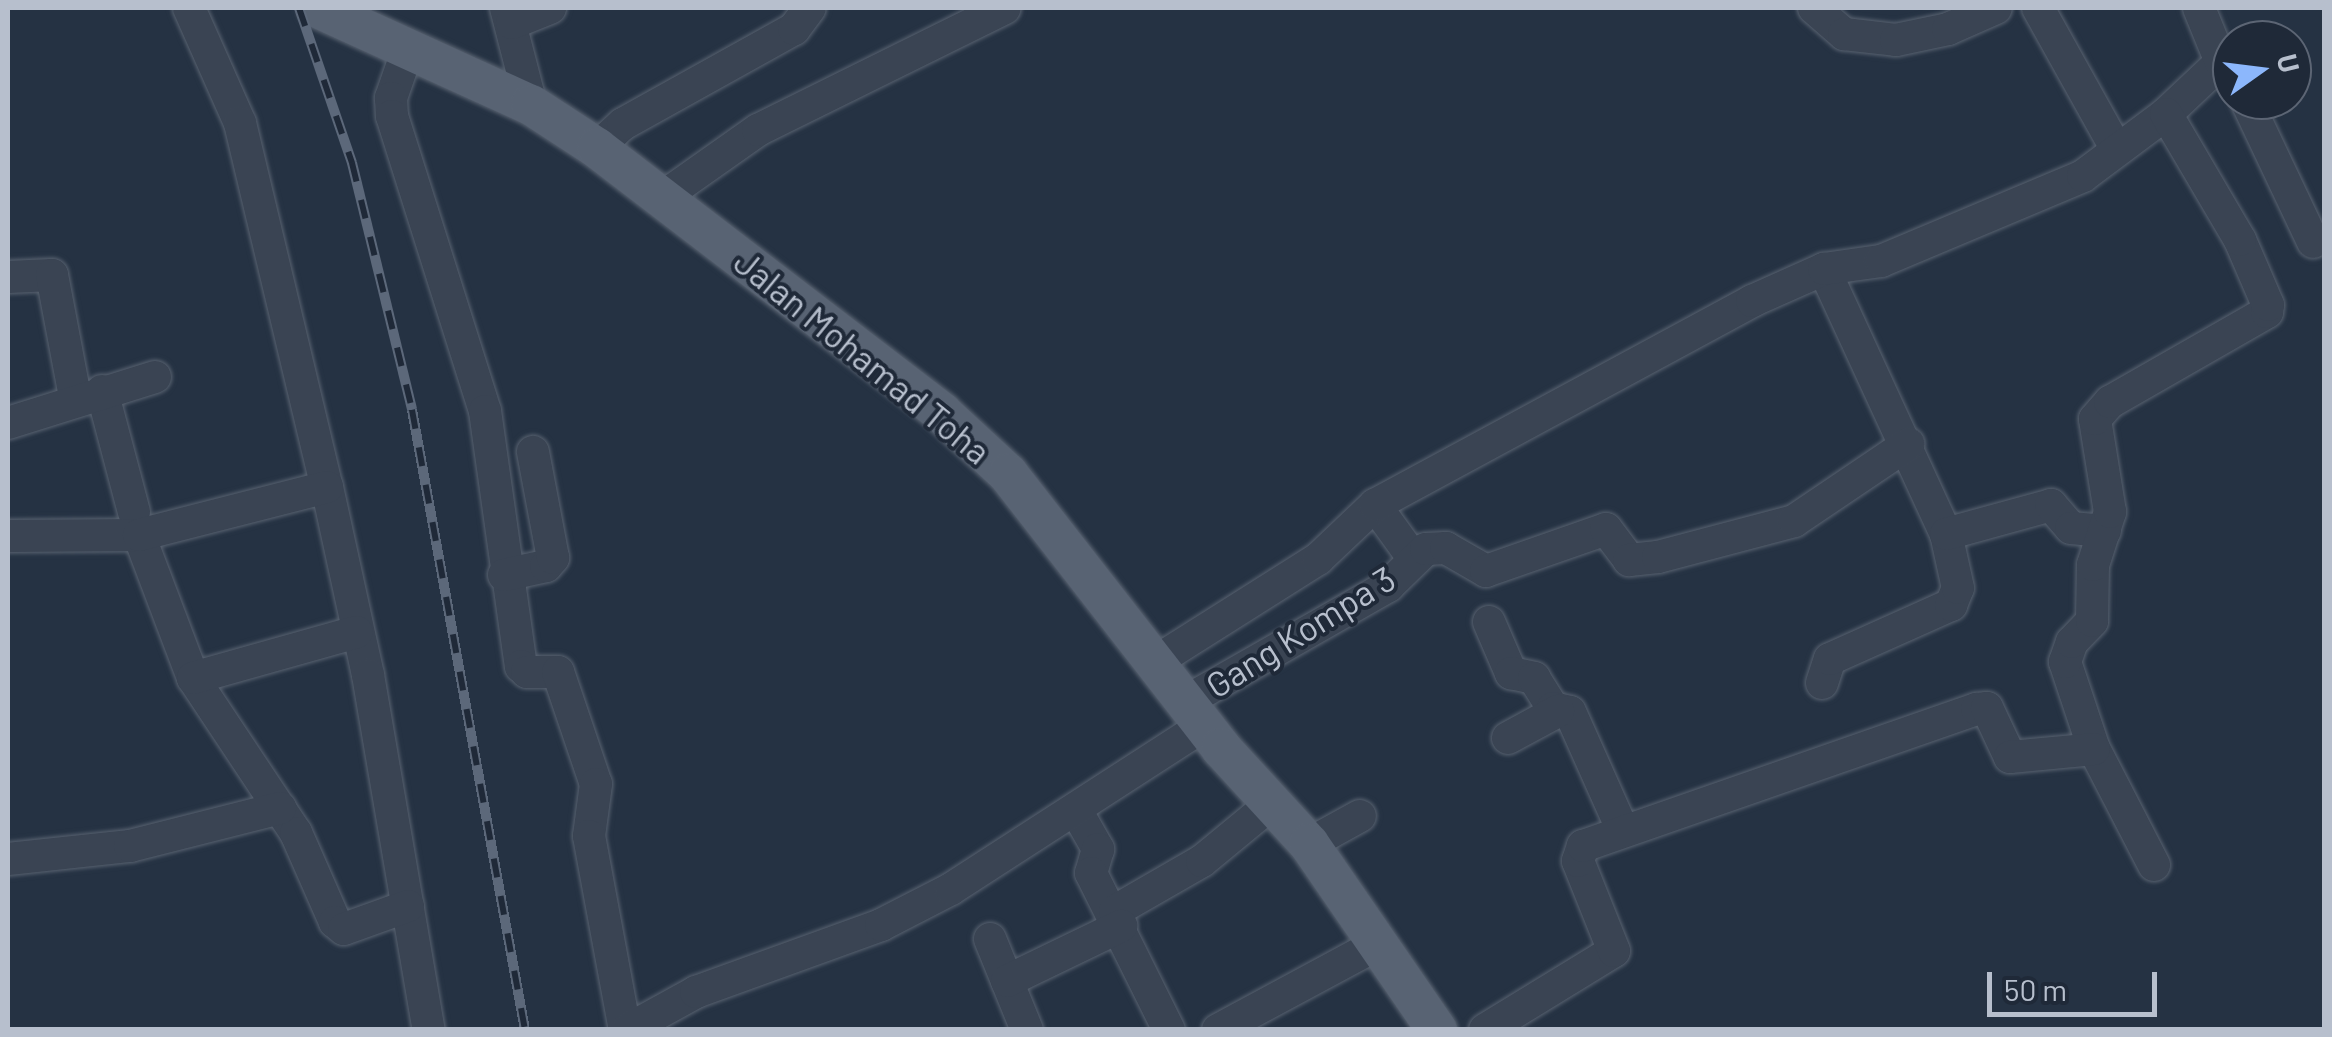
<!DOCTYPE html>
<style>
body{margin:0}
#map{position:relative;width:2332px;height:1037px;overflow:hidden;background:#253243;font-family:Barlow,sans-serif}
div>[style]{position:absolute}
.roads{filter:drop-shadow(0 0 2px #586270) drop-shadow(0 0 2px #586270)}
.minor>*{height:32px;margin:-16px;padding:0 16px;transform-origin:16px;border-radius:16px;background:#3a4453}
.major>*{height:40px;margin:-20px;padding:0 20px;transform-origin:20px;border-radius:20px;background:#586373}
.rail>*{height:10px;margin-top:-5px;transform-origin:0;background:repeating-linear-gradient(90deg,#1f2938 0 19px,#5c687a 0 38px);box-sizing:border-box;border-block:2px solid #5c687a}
span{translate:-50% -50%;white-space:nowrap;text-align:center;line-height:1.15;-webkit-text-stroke:8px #1f2938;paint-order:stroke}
.street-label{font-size:35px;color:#b7bfcd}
.frame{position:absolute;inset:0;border:10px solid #b7bfcd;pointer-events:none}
.north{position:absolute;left:2212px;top:20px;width:100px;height:100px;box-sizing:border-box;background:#1f2938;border:2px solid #5c6574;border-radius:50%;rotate:76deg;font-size:28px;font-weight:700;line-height:40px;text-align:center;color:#b7bfcd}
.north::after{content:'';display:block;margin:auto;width:35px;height:45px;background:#8cb7fc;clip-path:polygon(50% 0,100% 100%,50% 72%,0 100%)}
.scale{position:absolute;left:1987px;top:972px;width:170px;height:45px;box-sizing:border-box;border:5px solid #b7bfcd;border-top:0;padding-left:12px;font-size:30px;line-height:35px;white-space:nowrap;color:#b7bfcd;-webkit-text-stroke:8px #1f2938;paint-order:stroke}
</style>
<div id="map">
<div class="roads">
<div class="minor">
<div style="left:189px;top:8px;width:126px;rotate:66.1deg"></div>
<div style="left:240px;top:123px;width:374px;rotate:76.6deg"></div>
<div style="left:327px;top:487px;width:192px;rotate:77.7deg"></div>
<div style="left:368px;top:675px;width:360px;rotate:80.3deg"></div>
<div style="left:506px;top:8px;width:100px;rotate:75.5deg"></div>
<div style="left:1814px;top:8px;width:40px;rotate:41deg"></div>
<div style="left:1844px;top:34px;width:52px;rotate:6.6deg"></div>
<div style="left:1896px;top:40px;width:53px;rotate:-11.9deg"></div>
<div style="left:1948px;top:29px;width:52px;rotate:-23.6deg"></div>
<div style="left:2038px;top:8px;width:160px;rotate:60.9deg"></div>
<div style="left:512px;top:23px;width:41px;rotate:-21.5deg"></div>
<div style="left:407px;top:52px;width:49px;rotate:109.2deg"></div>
<div style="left:391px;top:98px;width:18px;rotate:87deg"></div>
<div style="left:392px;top:116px;width:309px;rotate:72.5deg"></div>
<div style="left:485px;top:411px;width:258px;rotate:82deg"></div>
<div style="left:521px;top:666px;width:8px;rotate:45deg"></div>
<div style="left:527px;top:672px;width:31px"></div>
<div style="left:558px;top:672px;width:118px;rotate:71.3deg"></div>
<div style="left:596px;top:784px;width:52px;rotate:97.7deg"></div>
<div style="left:589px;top:836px;width:197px;rotate:79.5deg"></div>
<div style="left:2246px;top:100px;width:157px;rotate:64.7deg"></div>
<div style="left:597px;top:148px;width:35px;rotate:-43deg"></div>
<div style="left:623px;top:124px;width:196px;rotate:-29.1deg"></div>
<div style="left:794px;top:29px;width:26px;rotate:-53deg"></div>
<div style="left:663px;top:197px;width:116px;rotate:-35.2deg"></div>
<div style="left:758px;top:130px;width:275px;rotate:-26.3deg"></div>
<div style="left:1824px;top:269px;width:292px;rotate:65.3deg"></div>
<div style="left:8px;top:277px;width:44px;rotate:-2.6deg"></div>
<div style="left:52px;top:275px;width:124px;rotate:79.3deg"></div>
<div style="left:102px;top:391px;width:125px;rotate:75.2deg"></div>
<div style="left:8px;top:423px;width:154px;rotate:-17.4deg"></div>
<div style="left:1375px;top:505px;width:67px;rotate:54.2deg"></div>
<div style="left:139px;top:535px;width:153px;rotate:69.3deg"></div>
<div style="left:193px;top:678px;width:186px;rotate:56.4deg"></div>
<div style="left:296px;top:833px;width:97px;rotate:66.3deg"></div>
<div style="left:335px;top:922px;width:11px;rotate:38deg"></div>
<div style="left:344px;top:929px;width:68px;rotate:-19.8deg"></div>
<div style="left:8px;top:536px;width:131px;rotate:-0.4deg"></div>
<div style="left:139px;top:535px;width:194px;rotate:-14.3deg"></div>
<div style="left:504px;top:575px;width:43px;rotate:-12.1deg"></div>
<div style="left:546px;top:566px;width:11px;rotate:-49deg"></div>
<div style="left:553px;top:558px;width:108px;rotate:-100.7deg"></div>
<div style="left:1489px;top:622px;width:56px;rotate:66.7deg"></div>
<div style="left:1511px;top:673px;width:24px;rotate:12deg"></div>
<div style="left:1534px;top:678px;width:36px;rotate:58deg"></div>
<div style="left:1553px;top:708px;width:17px;rotate:13deg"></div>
<div style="left:1570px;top:712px;width:130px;rotate:66deg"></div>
<div style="left:1155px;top:662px;width:193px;rotate:-32.3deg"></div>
<div style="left:1318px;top:559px;width:79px;rotate:-43.5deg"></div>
<div style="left:1375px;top:505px;width:429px;rotate:-28.4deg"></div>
<div style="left:1752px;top:301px;width:79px;rotate:-24deg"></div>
<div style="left:1824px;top:269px;width:58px;rotate:-8deg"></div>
<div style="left:1881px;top:261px;width:219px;rotate:-22.8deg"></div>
<div style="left:2083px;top:176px;width:104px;rotate:-36.8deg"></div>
<div style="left:2166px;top:114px;width:76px;rotate:-43.4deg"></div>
<div style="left:2221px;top:62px;width:58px;rotate:-112.2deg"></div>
<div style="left:193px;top:678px;width:170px;rotate:-15.7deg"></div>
<div style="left:1822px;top:683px;width:25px;rotate:-72deg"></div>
<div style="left:1830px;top:659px;width:133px;rotate:-24.1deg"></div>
<div style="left:1951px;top:605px;width:18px;rotate:-68deg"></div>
<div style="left:1958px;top:588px;width:55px;rotate:-102.5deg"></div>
<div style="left:1946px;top:534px;width:109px;rotate:-15.4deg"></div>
<div style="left:2051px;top:505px;width:30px;rotate:49deg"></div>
<div style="left:2071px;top:528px;width:34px;rotate:5deg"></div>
<div style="left:1185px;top:702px;width:234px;rotate:-29.7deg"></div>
<div style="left:1388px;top:586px;width:53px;rotate:-44.2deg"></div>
<div style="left:1426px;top:549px;width:20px;rotate:-3deg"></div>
<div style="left:1446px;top:548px;width:46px;rotate:29.9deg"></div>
<div style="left:1486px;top:571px;width:127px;rotate:-19.3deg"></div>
<div style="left:1606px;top:529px;width:39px;rotate:53deg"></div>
<div style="left:1629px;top:560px;width:29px;rotate:-6deg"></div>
<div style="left:1658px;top:557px;width:141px;rotate:-14.8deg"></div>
<div style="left:1794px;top:521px;width:138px;rotate:-34deg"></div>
<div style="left:1508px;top:738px;width:57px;rotate:-28.4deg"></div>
<div style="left:1077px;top:812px;width:43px;rotate:60.4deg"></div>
<div style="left:1098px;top:849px;width:25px;rotate:106deg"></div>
<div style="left:1091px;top:873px;width:175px;rotate:63.6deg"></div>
<div style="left:1309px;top:844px;width:58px;rotate:-28.8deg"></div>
<div style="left:8px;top:859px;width:123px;rotate:-6.1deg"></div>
<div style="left:130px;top:846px;width:155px;rotate:-14.2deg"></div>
<div style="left:2154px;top:865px;width:131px;rotate:-117.3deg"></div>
<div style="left:2094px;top:749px;width:92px;rotate:-108.4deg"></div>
<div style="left:2065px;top:662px;width:21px;rotate:-71deg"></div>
<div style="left:2072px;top:642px;width:29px;rotate:-46deg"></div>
<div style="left:2092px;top:621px;width:56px;rotate:-89deg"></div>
<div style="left:2093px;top:565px;width:56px;rotate:-72.2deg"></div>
<div style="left:2110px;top:512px;width:94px;rotate:-99.2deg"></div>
<div style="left:2095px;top:419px;width:23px;rotate:-49deg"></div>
<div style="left:2110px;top:402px;width:181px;rotate:-29.8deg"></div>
<div style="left:2267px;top:312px;width:7px;rotate:-82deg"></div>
<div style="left:2268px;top:305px;width:71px;rotate:-113.3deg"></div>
<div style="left:2240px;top:240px;width:146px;rotate:-120.4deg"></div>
<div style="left:1115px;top:911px;width:100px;rotate:-29.9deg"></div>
<div style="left:1202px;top:861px;width:88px;rotate:-39.5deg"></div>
<div style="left:990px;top:939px;width:98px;rotate:67.9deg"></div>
<div style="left:1007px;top:981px;width:127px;rotate:-25.8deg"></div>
<div style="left:627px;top:1030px;width:79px;rotate:-28.8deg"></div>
<div style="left:696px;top:992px;width:197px;rotate:-19.9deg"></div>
<div style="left:881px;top:925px;width:79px;rotate:-27.2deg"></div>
<div style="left:951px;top:889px;width:300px;rotate:-32.9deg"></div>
<div style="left:1218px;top:1030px;width:177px;rotate:-28.3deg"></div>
<div style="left:1485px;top:1030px;width:151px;rotate:-31.5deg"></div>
<div style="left:1614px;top:951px;width:97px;rotate:-111.8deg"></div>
<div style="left:1578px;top:861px;width:16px;rotate:-72deg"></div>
<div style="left:1583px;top:846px;width:417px;rotate:-19.2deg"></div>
<div style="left:1977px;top:709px;width:10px;rotate:-6deg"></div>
<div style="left:1987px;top:708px;width:54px;rotate:64.9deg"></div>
<div style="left:2010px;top:757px;width:84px;rotate:-5.4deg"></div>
</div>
<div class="major">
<div style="left:318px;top:8px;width:234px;rotate:24.5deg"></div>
<div style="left:531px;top:105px;width:79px;rotate:33.1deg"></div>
<div style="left:597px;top:148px;width:435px;rotate:37.5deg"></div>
<div style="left:942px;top:413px;width:90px;rotate:42.7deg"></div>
<div style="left:1008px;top:474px;width:347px;rotate:52.1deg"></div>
<div style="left:1221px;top:748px;width:130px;rotate:47.5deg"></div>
<div style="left:1309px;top:844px;width:226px;rotate:55.5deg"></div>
</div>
</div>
<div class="rail">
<div style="left:299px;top:8px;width:164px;rotate:71.1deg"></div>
<div style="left:352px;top:163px;width:254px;rotate:76.3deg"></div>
<div style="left:412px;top:410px;width:630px;rotate:79.67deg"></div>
</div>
<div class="street-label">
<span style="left:863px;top:356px;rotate:39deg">Jalan Mohamad Toha</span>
<span style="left:1300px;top:631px;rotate:-32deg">Gang Kompa 3</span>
</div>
<div class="frame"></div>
<div class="north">U</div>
<div class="scale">50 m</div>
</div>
